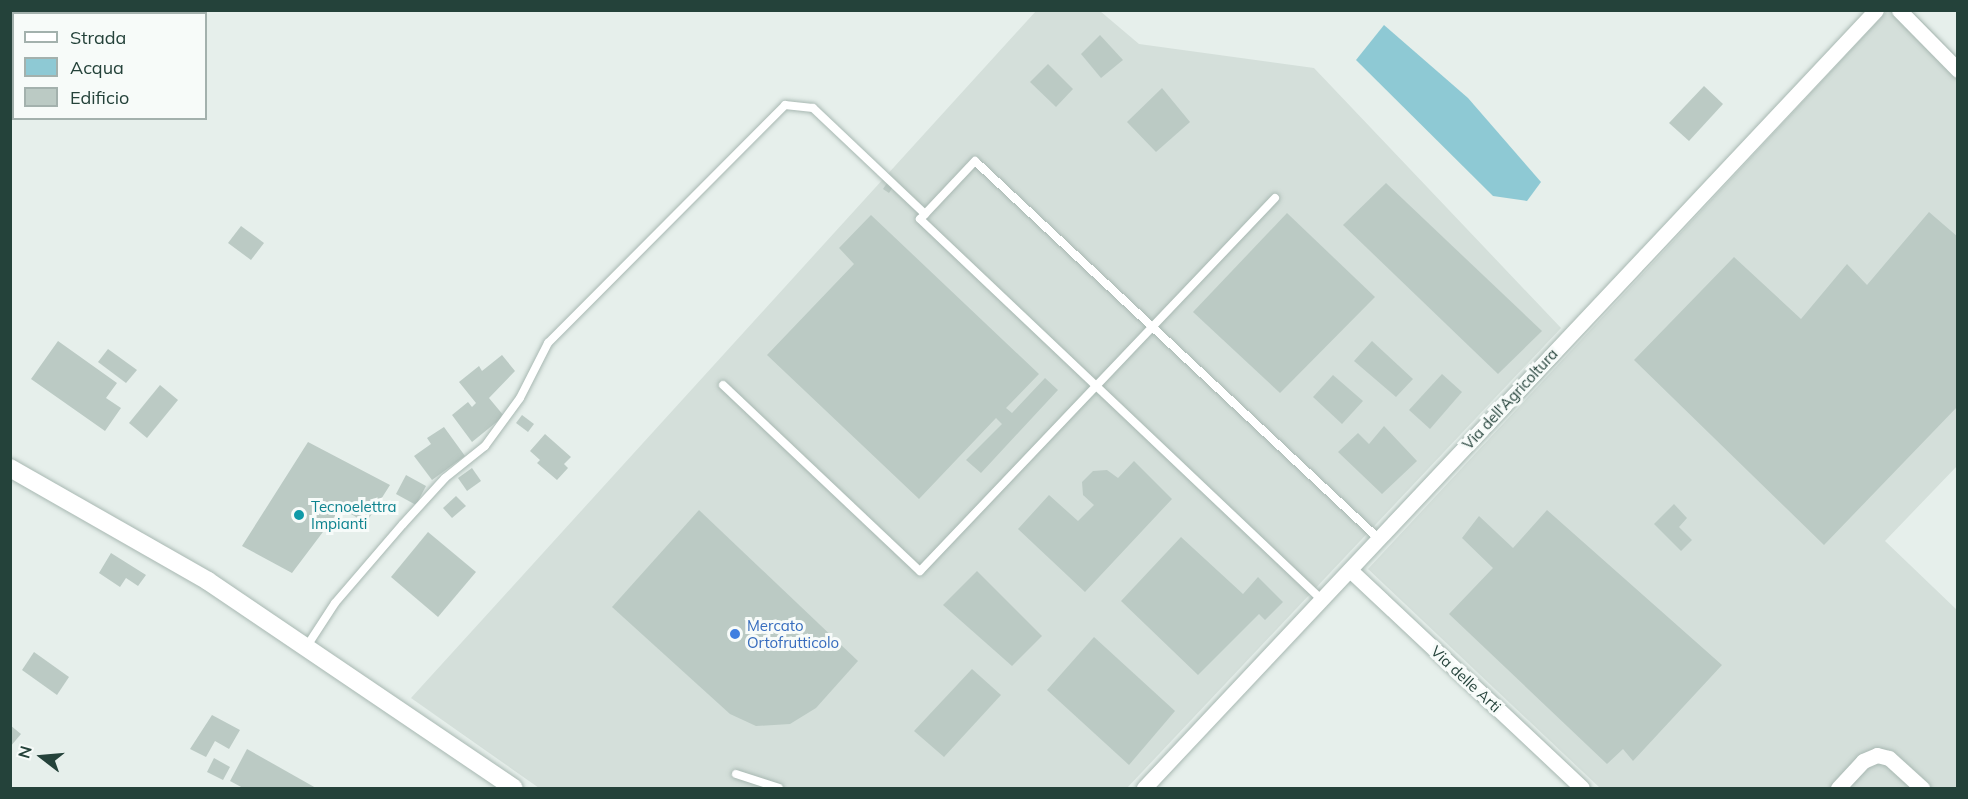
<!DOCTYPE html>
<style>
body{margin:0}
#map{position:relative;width:1968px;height:799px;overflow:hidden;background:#e6efeb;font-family:Mulish,sans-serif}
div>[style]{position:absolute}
.built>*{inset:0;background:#d4dfda}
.water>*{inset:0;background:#8ec9d4}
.building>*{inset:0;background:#bbcac4}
.roads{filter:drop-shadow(0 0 2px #a8b8b2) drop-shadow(0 0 2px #a8b8b2)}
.service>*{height:8px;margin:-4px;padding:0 4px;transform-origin:4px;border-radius:4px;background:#fff}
.minor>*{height:15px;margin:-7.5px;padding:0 7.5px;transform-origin:7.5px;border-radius:7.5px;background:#fff}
.secondary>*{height:18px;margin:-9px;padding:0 9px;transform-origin:9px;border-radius:9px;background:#fff}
.dots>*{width:16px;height:16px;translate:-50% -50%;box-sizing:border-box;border:3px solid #f7fbf9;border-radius:50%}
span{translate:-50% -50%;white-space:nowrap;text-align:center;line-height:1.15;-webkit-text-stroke:6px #f7fbf9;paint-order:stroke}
.street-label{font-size:15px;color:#24423a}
.culture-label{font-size:15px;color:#0d838f}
.left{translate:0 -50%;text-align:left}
.shop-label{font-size:15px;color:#366cbe}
.frame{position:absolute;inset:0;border:12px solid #24423a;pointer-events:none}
.legend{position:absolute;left:12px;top:12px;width:195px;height:108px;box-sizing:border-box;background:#f7fbf9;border:2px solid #a3b1ad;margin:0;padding:8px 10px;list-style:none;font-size:18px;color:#24423a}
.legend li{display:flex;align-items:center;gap:12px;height:30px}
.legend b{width:30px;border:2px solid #a3b1ad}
.north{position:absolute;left:12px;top:727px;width:60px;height:60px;-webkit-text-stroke:4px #f7fbf9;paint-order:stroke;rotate:286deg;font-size:16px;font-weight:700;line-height:24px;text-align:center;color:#24423a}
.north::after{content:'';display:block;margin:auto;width:21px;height:27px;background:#24423a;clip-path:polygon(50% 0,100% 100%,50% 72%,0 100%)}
</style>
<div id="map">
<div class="built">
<div style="clip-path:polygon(1036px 11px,1100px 11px,1139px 44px,1314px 68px,1561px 328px,1127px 788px,539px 788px,411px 698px)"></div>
<div style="clip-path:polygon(1887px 11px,1912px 11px,1957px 57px,1957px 466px,1885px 541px,1957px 610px,1957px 788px,1600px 788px,1368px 569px)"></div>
</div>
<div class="water">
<div style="clip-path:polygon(1384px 25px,1468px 98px,1541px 182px,1527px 201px,1493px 196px,1356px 60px)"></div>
</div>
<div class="building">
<div style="clip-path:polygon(1100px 35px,1123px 60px,1101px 78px,1081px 54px)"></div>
<div style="clip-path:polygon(1048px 64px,1073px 89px,1056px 107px,1030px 82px)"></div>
<div style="clip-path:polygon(1704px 86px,1723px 104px,1689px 141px,1669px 123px)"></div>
<div style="clip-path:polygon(1162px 88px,1190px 122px,1156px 152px,1127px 122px)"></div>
<div style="clip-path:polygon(887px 183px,893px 187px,889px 193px,883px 189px)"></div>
<div style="clip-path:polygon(1386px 183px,1542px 331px,1498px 374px,1343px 225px)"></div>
<div style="clip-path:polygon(1929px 212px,1958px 237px,1958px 406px,1824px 545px,1634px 360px,1734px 257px,1801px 319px,1847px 264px,1867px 285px)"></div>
<div style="clip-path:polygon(1287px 213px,1375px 297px,1280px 393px,1193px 312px)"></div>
<div style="clip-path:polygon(871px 215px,1039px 374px,1006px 408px,1012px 413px,1045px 378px,1058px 390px,981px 473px,966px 460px,1002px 424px,996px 418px,919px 499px,767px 355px,854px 264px,839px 248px)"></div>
<div style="clip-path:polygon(241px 226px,264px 243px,251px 260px,228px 243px)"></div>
<div style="clip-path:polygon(58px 341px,117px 383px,106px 398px,121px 408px,105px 431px,31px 379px)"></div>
<div style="clip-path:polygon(1372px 341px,1413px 379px,1396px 397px,1354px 361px)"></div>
<div style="clip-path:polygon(108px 349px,137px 370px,126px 383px,98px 362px)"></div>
<div style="clip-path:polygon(502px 355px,515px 371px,489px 398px,504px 416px,472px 442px,452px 415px,468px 402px,472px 407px,476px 403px,459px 382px,479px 366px,482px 371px)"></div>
<div style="clip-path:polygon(1442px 374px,1462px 392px,1430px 429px,1409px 410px)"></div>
<div style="clip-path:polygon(1333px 375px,1363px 401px,1342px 424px,1313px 397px)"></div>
<div style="clip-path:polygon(160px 385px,178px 400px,147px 438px,129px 423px)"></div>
<div style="clip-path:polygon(522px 415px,534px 424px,528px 432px,516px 423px)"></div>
<div style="clip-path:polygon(1384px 426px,1417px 461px,1382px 494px,1338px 452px,1358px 433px,1369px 444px)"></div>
<div style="clip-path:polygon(444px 427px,465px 456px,432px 480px,414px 456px,431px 444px,427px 438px)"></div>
<div style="clip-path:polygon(545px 434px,571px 457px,564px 464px,568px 468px,557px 480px,537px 463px,540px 460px,530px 451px)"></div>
<div style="clip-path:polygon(308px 442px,390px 485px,366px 523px,341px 508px,292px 573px,242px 546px)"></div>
<div style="clip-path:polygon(1134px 461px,1172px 499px,1085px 592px,1018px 529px,1049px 495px,1078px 521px,1094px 505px,1083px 495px,1082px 482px,1093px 471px,1107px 470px,1118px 478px)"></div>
<div style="clip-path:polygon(472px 468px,481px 481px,467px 491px,458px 478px)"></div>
<div style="clip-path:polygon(406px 475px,426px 486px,416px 505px,396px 494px)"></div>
<div style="clip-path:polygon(456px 496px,466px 506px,452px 518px,443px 508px)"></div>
<div style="clip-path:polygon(1674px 504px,1687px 518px,1679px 527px,1692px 540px,1681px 551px,1654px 524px)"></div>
<div style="clip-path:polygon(699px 510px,858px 661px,816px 708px,790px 724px,756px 726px,730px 714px,612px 607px)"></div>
<div style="clip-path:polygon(1547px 510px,1722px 665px,1633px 761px,1623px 749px,1607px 764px,1449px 614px,1493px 568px,1462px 538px,1479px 516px,1513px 548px)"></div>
<div style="clip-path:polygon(428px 532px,476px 572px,438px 617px,391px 577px)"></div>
<div style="clip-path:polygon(1181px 537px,1243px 594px,1258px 577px,1283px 602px,1265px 620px,1259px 614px,1198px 675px,1121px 601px)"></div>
<div style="clip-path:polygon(111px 553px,146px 575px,138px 586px,126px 578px,120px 587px,99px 573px)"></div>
<div style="clip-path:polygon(977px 571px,1042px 636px,1012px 666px,943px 605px)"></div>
<div style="clip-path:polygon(1094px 637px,1175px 711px,1129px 765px,1047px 690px)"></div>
<div style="clip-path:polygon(34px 652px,69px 677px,57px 695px,22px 670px)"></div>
<div style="clip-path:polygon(972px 669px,1001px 695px,944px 757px,914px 731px)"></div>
<div style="clip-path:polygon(212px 715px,240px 730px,229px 749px,215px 741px,206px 757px,190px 749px)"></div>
<div style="clip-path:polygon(10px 725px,21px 734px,10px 747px)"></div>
<div style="clip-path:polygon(247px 749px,316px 788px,243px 788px,230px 781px)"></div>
<div style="clip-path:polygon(214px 758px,230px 767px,223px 780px,207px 772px)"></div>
</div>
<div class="roads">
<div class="service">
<div style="left:723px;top:385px;width:271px;rotate:43.4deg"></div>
<div style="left:920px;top:571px;width:515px;rotate:-46.42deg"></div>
<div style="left:1322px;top:600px;width:554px;rotate:-136.54deg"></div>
<div style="left:920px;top:219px;width:7px;rotate:-45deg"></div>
<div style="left:925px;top:214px;width:73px;rotate:-46.7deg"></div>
<div style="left:975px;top:161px;width:553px;rotate:43.1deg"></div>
<div style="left:307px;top:646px;width:51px;rotate:-56.9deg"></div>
<div style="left:335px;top:603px;width:104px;rotate:-49.3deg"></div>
<div style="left:403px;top:524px;width:62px;rotate:-47.6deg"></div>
<div style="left:445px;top:478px;width:51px;rotate:-38.7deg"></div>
<div style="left:485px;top:446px;width:59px;rotate:-53.9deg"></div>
<div style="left:520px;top:398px;width:62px;rotate:-63deg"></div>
<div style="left:548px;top:343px;width:336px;rotate:-45.1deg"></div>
<div style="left:785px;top:105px;width:28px;rotate:6deg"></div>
<div style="left:813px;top:108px;width:154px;rotate:43.4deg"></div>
<div style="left:736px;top:774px;width:45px;rotate:18deg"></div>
</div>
<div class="minor">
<div style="left:1899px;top:10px;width:84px;rotate:45.5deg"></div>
<div style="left:1350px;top:570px;width:318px;rotate:43.2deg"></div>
<div style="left:1144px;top:788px;width:1068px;rotate:-46.74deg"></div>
<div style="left:1838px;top:788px;width:37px;rotate:-47deg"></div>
<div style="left:1863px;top:761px;width:15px;rotate:-23deg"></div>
<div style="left:1877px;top:755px;width:12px;rotate:14deg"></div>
<div style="left:1889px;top:758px;width:45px;rotate:42.3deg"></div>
</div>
<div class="secondary">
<div style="left:10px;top:468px;width:228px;rotate:29.7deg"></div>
<div style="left:208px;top:581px;width:369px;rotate:34.1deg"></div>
</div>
</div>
<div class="dots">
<div style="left:299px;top:515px;background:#0f9aa8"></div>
<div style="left:735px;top:634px;background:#3f7fe0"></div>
</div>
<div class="street-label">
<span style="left:1510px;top:399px;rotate:-47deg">Via dell'Agricoltura</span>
<span style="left:1466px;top:679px;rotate:43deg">Via delle Arti</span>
</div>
<div class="culture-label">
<span class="left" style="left:311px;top:515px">Tecnoelettra<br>Impianti</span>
</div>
<div class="shop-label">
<span class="left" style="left:747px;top:634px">Mercato<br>Ortofrutticolo</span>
</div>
<div class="frame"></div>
<ul class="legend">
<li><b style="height:8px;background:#fff"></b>Strada</li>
<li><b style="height:16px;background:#8ec9d4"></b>Acqua</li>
<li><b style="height:16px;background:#bbcac4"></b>Edificio</li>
</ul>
<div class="north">N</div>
</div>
